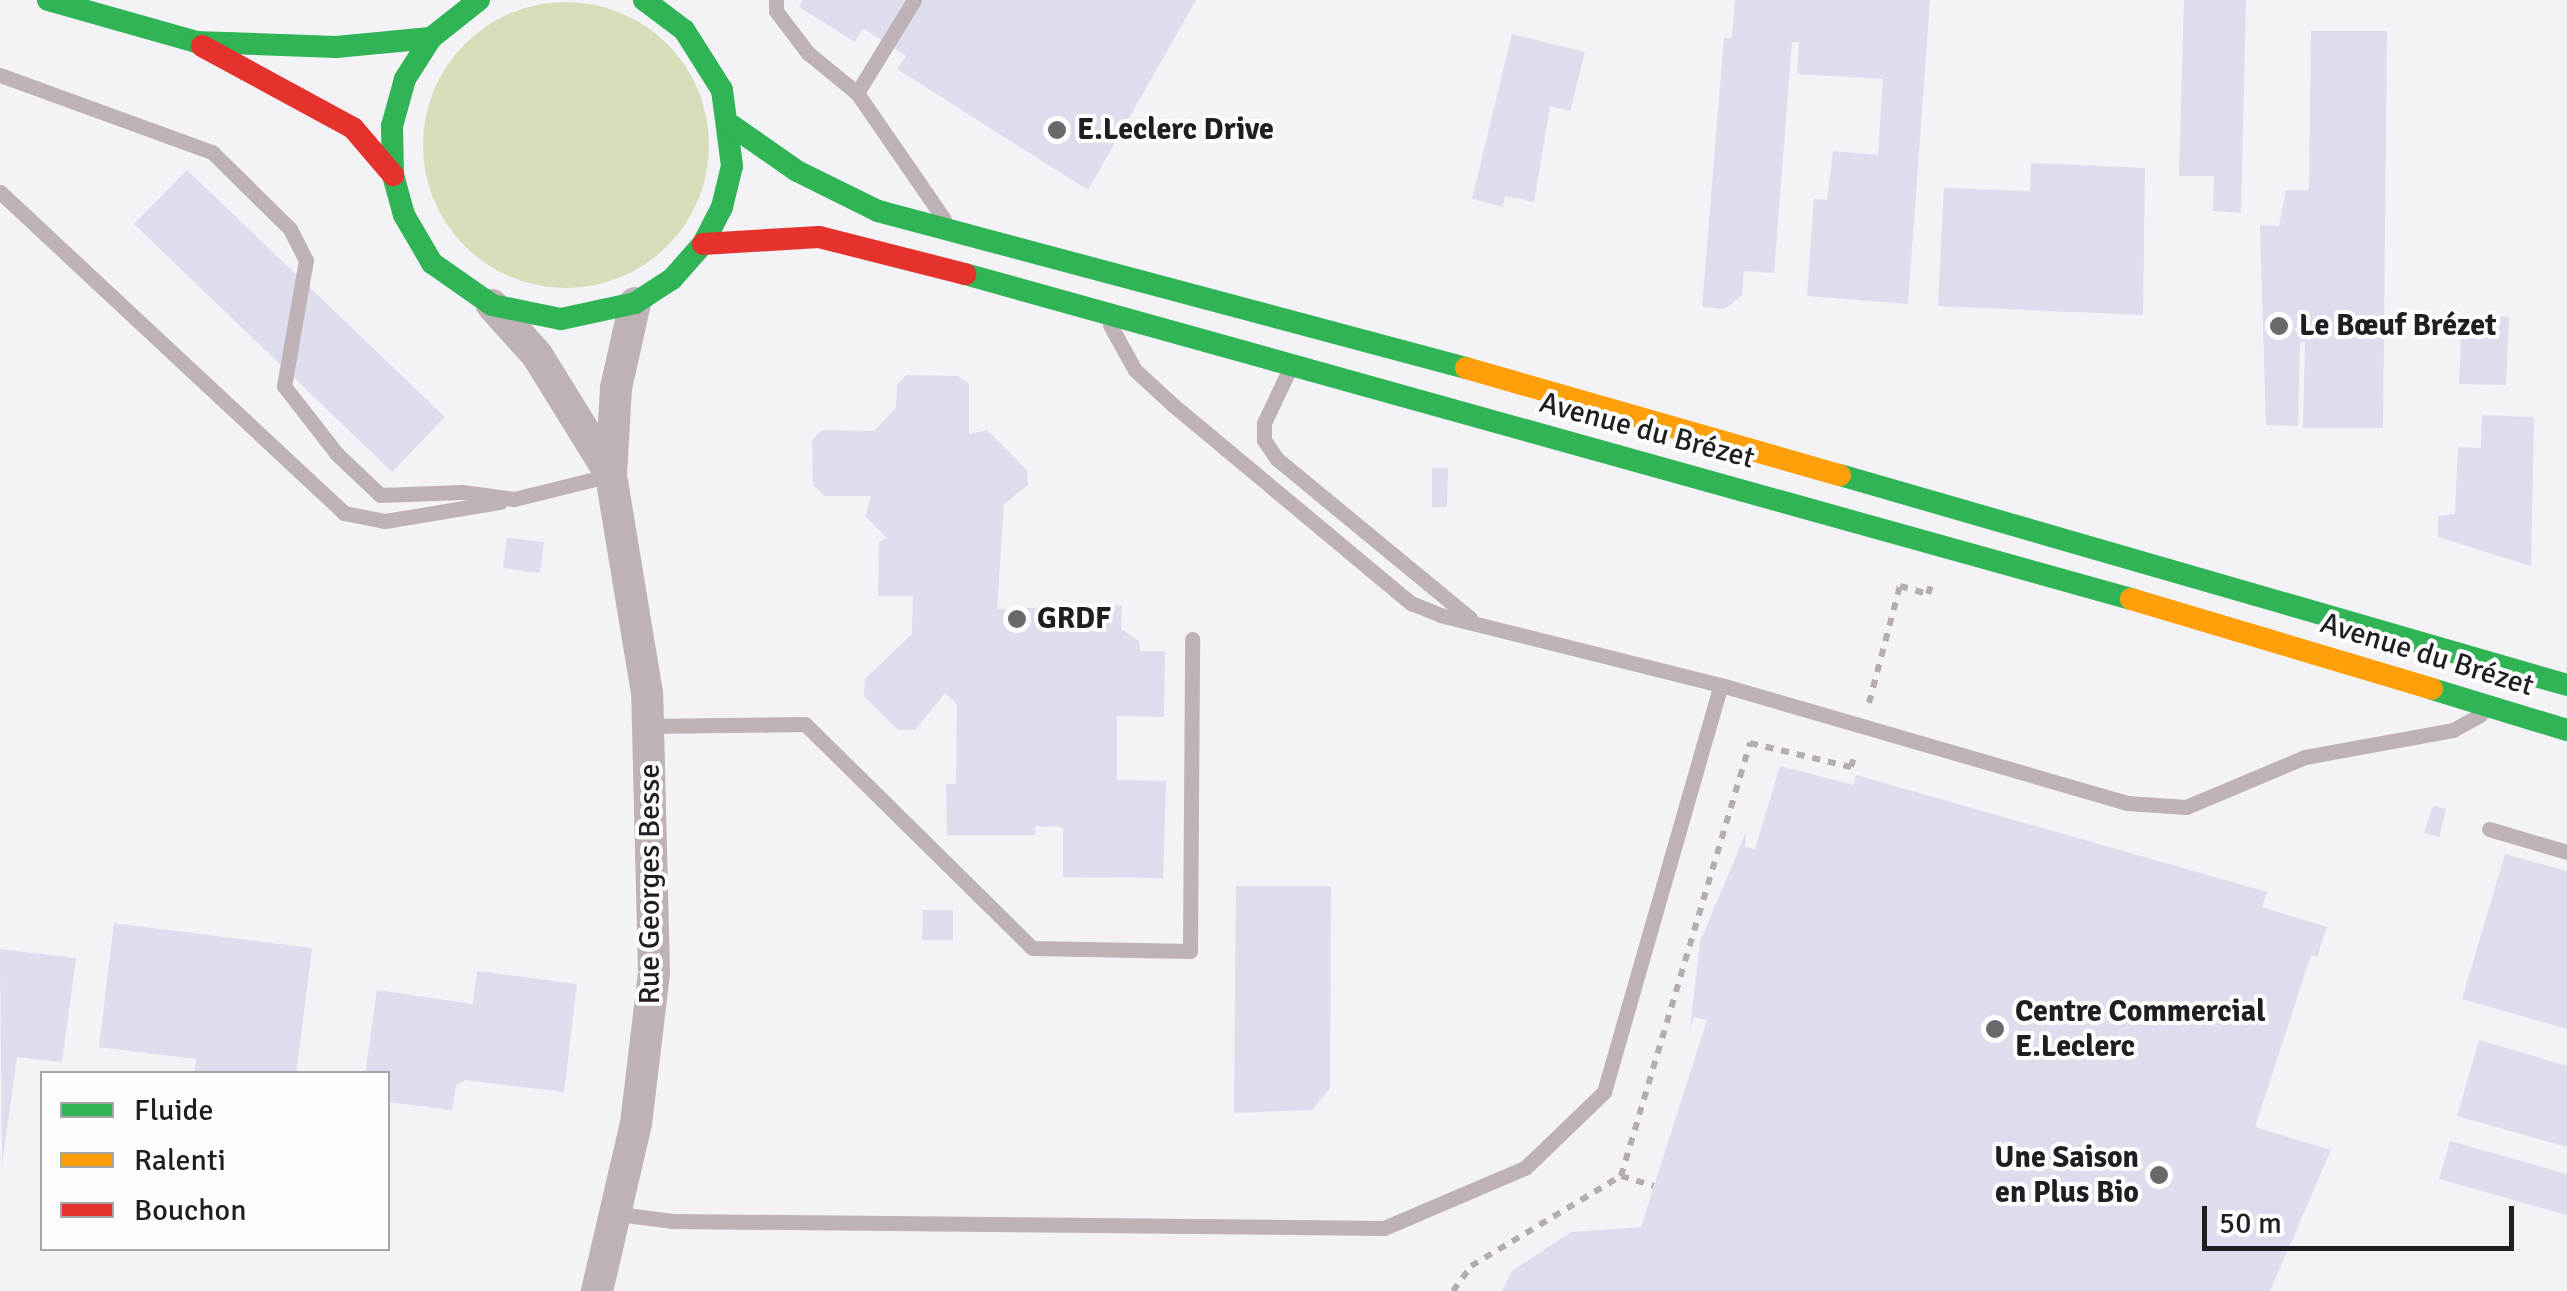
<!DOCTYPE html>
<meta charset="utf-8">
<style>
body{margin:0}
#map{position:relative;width:2567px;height:1291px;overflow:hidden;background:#f2f2f7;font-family:Signika,sans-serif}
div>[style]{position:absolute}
.green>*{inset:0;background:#d6ddb9}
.round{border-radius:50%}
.building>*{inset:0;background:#dddded}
.path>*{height:6px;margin-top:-3px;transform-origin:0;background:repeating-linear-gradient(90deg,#b4acb0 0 8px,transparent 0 16px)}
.lane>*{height:15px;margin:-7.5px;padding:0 7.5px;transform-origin:7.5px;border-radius:7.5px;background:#beb2b6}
.street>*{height:32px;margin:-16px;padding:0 16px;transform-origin:16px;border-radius:16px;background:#beb2b6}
.fast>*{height:22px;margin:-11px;padding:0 11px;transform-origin:11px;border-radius:11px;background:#30b455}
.slow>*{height:22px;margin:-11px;padding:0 11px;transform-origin:11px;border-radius:11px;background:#ff9f0a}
.jam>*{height:22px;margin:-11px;padding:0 11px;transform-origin:11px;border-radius:11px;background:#e5322d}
.dots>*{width:28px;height:28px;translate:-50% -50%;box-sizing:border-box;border:5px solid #fefefe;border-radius:50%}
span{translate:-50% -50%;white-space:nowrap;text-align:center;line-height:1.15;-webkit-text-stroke:8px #fefefe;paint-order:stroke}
.poi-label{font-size:30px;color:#1f1f23;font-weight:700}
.left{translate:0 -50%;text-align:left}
.right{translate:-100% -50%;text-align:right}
.street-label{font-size:30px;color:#1f1f23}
.legend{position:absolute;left:40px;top:1071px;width:350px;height:180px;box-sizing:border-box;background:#fefefe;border:2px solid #a5a5a6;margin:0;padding:12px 18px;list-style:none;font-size:30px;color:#1f1f23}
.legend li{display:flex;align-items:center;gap:20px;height:50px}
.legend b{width:50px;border:2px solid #a5a5a6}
.scale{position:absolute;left:2202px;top:1206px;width:312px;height:45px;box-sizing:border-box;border:5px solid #1f1f23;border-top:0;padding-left:12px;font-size:30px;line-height:35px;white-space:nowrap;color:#1f1f23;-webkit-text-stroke:8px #fefefe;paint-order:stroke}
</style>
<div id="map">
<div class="green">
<div class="round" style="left:423px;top:2px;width:286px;height:286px"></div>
</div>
<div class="building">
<div style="clip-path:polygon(803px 0,1196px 0,1088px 190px,897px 69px,906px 56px,863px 28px,855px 42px,799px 7px)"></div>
<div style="clip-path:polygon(1735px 0,1930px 0,1908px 304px,1807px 296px,1814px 199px,1827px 200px,1833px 151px,1878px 155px,1883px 79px,1797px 74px,1799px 42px,1792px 42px,1774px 273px,1744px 271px,1742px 295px,1725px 309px,1702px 307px,1724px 38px,1732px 38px)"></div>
<div style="clip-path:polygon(2184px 0,2246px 0,2241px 213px,2213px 211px,2214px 176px,2179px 176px)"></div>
<div style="clip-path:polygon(2311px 31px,2387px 31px,2383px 428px,2303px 428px,2305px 342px,2300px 342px,2298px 426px,2266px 425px,2260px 225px,2279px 226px,2286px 190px,2309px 190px)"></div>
<div style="clip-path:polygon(1512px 34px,1585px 52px,1570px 111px,1550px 106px,1534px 202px,1505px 196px,1503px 207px,1472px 199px)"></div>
<div style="clip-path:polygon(2031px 163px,2145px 168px,2143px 315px,1938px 306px,1944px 188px,2030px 191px)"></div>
<div style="clip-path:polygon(187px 170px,445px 417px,392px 472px,134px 224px)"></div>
<div style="clip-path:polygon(2462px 316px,2509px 317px,2506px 385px,2459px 384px)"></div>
<div style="clip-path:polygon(906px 375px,958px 376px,969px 384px,969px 434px,987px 430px,1027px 470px,1028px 485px,1004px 504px,997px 609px,1122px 605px,1121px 629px,1139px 641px,1140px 651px,1165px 651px,1164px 717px,1117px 716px,1117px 780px,1166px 781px,1163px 878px,1063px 877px,1063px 827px,1035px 826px,1035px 835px,947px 835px,946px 784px,956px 784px,957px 704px,945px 693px,915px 730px,898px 730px,864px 696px,865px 679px,912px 634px,913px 596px,878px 596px,879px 542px,887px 538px,865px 516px,871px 496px,825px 496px,813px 485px,812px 440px,822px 430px,874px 431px,896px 408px,897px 385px)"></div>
<div style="clip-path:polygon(2482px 415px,2534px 417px,2531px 566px,2438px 537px,2438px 516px,2455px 514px,2458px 447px,2481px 448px)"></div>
<div style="clip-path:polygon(1432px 468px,1448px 468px,1447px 507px,1432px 507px)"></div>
<div style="clip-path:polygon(507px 538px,544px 542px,540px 573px,503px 568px)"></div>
<div style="clip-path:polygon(1780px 766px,1854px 785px,1856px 775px,2267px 892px,2262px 907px,2327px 927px,2317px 957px,2311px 955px,2255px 1127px,2331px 1150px,2270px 1291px,1502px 1291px,1512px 1271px,1571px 1232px,1641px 1227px,1707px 1020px,1694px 1017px,1690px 1028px,1700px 942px,1746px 832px,1745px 847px,1755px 849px)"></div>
<div style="clip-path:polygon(2433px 806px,2446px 809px,2439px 837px,2424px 833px)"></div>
<div style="clip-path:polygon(2505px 854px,2567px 871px,2567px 1029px,2462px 999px)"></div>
<div style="clip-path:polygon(1236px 886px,1331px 886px,1330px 1088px,1312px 1110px,1234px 1113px)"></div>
<div style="clip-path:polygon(923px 910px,953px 910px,953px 940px,922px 940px)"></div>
<div style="clip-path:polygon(114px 923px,312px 948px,296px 1074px,194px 1074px,196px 1059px,99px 1047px)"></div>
<div style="clip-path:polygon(0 949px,76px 958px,62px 1062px,17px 1057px,2px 1165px)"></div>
<div style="clip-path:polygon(477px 971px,577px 984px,564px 1092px,465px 1080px,456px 1086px,452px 1110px,388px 1102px,388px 1074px,365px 1074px,377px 990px,473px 1004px)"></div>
<div style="clip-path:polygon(2479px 1040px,2567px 1066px,2567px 1147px,2457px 1116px)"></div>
<div style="clip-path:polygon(2450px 1141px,2567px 1174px,2567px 1215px,2439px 1179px)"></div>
</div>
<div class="path">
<div style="left:1869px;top:703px;width:121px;rotate:-75.2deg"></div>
<div style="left:1900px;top:586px;width:29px;rotate:16deg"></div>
<div style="left:1928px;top:594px;width:13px;rotate:-72deg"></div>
<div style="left:1621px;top:1176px;width:452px;rotate:-73.4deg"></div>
<div style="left:1750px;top:743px;width:104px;rotate:13.4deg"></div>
<div style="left:1851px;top:767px;width:15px;rotate:-74deg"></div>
<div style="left:1453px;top:1291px;width:31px;rotate:-54deg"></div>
<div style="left:1471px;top:1266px;width:175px;rotate:-31deg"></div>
<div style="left:1621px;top:1176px;width:34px;rotate:17deg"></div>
</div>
<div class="lane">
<div style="left:776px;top:0;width:11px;rotate:90deg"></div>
<div style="left:776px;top:11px;width:53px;rotate:52.7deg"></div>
<div style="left:808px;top:53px;width:63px;rotate:39.2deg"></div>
<div style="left:914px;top:0;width:109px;rotate:121.5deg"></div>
<div style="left:857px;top:93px;width:153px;rotate:55.4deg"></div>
<div style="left:0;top:75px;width:226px;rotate:20deg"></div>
<div style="left:212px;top:152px;width:110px;rotate:44.6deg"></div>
<div style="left:290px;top:229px;width:35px;rotate:63deg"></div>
<div style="left:306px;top:260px;width:128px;rotate:99.9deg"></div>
<div style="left:284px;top:386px;width:86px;rotate:52.1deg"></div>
<div style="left:337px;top:454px;width:59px;rotate:43.6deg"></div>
<div style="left:380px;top:495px;width:82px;rotate:-2.1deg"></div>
<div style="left:462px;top:492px;width:52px;rotate:7.7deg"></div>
<div style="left:514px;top:499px;width:100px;rotate:-13.9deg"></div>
<div style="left:0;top:192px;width:471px;rotate:43deg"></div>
<div style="left:344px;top:513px;width:42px;rotate:11deg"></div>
<div style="left:385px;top:521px;width:117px;rotate:-9.4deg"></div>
<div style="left:1110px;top:325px;width:51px;rotate:60.9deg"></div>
<div style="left:1135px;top:370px;width:52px;rotate:42.6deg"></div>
<div style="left:1173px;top:405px;width:310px;rotate:39.8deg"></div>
<div style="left:1411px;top:603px;width:31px;rotate:22deg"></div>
<div style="left:1440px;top:615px;width:290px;rotate:14deg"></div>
<div style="left:1721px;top:685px;width:423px;rotate:16.2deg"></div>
<div style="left:2127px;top:803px;width:59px;rotate:3.9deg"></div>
<div style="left:2186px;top:807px;width:129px;rotate:-22.8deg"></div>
<div style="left:2305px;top:757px;width:150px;rotate:-10.3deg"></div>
<div style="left:2453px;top:730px;width:31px;rotate:-29deg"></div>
<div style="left:1290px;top:368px;width:61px;rotate:115.3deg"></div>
<div style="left:1264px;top:423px;width:17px;rotate:90deg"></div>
<div style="left:1264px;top:440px;width:23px;rotate:56deg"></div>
<div style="left:1277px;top:459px;width:250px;rotate:39.5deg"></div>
<div style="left:649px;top:726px;width:156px;rotate:-0.7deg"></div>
<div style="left:805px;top:724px;width:319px;rotate:44.6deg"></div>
<div style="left:1032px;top:948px;width:158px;rotate:1.1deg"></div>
<div style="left:1190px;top:951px;width:312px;rotate:-89.6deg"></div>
<div style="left:2489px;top:829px;width:81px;rotate:16.4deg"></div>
<div style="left:619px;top:1214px;width:54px;rotate:7.4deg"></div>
<div style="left:673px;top:1221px;width:711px;rotate:0.56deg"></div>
<div style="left:1384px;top:1228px;width:153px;rotate:-23.1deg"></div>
<div style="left:1525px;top:1168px;width:110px;rotate:-43.9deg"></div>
<div style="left:1604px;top:1092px;width:423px;rotate:-74deg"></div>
</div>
<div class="street">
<div style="left:492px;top:305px;width:67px;rotate:48deg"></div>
<div style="left:537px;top:355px;width:141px;rotate:58.3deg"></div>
<div style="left:597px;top:1291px;width:171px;rotate:-76.9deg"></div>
<div style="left:636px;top:1124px;width:153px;rotate:-83.2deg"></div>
<div style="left:654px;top:972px;width:279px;rotate:-91.4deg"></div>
<div style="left:647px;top:693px;width:221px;rotate:-99.4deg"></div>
<div style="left:611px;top:475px;width:87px;rotate:-86.7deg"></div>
<div style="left:616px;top:388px;width:87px;rotate:-77.4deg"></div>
</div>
<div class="fast">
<div style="left:48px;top:0;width:154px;rotate:15.8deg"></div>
<div style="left:196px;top:42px;width:140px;rotate:2deg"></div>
<div style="left:336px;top:47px;width:95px;rotate:-5.4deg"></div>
<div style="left:479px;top:0;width:61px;rotate:141.6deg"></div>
<div style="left:431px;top:38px;width:49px;rotate:122.4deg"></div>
<div style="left:405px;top:79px;width:49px;rotate:105.5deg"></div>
<div style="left:392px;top:126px;width:49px;rotate:88.8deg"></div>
<div style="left:393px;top:175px;width:41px;rotate:74.6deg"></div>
<div style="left:404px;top:215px;width:56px;rotate:59.7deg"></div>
<div style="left:432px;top:263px;width:73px;rotate:35deg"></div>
<div style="left:492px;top:305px;width:70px;rotate:11.5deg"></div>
<div style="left:561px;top:319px;width:76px;rotate:-12.2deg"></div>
<div style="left:635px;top:303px;width:44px;rotate:-33deg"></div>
<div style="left:672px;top:279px;width:47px;rotate:-48.5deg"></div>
<div style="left:703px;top:244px;width:42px;rotate:-62.8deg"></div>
<div style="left:722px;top:207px;width:42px;rotate:-76.3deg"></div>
<div style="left:732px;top:166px;width:77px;rotate:-97.5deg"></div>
<div style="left:722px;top:90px;width:71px;rotate:-122.3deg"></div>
<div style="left:684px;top:30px;width:50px;rotate:-143.1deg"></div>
<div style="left:731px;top:125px;width:80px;rotate:34.9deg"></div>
<div style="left:797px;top:171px;width:90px;rotate:26.3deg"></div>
<div style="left:878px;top:211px;width:609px;rotate:14.95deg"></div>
<div style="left:965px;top:274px;width:1210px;rotate:15.57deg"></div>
<div style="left:1840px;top:475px;width:757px;rotate:16.11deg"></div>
<div style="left:2432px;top:689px;width:141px;rotate:16.9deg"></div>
</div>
<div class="slow">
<div style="left:1466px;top:368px;width:389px;rotate:16deg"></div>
<div style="left:2131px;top:599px;width:314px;rotate:16.6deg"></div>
</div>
<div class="jam">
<div style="left:202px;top:46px;width:172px;rotate:28.5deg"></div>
<div style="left:353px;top:128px;width:62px;rotate:49.6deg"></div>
<div style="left:703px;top:244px;width:116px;rotate:-3.5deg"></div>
<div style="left:819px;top:237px;width:151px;rotate:14.2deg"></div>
</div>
<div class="dots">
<div style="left:1057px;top:130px;background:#69696d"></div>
<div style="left:2279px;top:326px;background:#69696d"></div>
<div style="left:1017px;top:619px;background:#69696d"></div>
<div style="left:1995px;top:1029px;background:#69696d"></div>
<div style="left:2159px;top:1175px;background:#69696d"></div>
</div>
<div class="poi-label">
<span class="left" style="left:1077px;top:130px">E.Leclerc Drive</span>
<span class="left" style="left:2299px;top:326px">Le Bœuf Brézet</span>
<span class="left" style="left:1037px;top:619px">GRDF</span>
<span class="left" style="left:2015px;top:1029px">Centre Commercial<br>E.Leclerc</span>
<span class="right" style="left:2139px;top:1175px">Une Saison<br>en Plus Bio</span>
</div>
<div class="street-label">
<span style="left:1647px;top:431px;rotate:15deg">Avenue du Brézet</span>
<span style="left:2427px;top:655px;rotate:17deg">Avenue du Brézet</span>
<span style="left:650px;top:884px;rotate:-90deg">Rue Georges Besse</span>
</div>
<ul class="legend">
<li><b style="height:12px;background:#30b455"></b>Fluide</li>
<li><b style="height:12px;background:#ff9f0a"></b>Ralenti</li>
<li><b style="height:12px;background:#e5322d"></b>Bouchon</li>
</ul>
<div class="scale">50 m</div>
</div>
